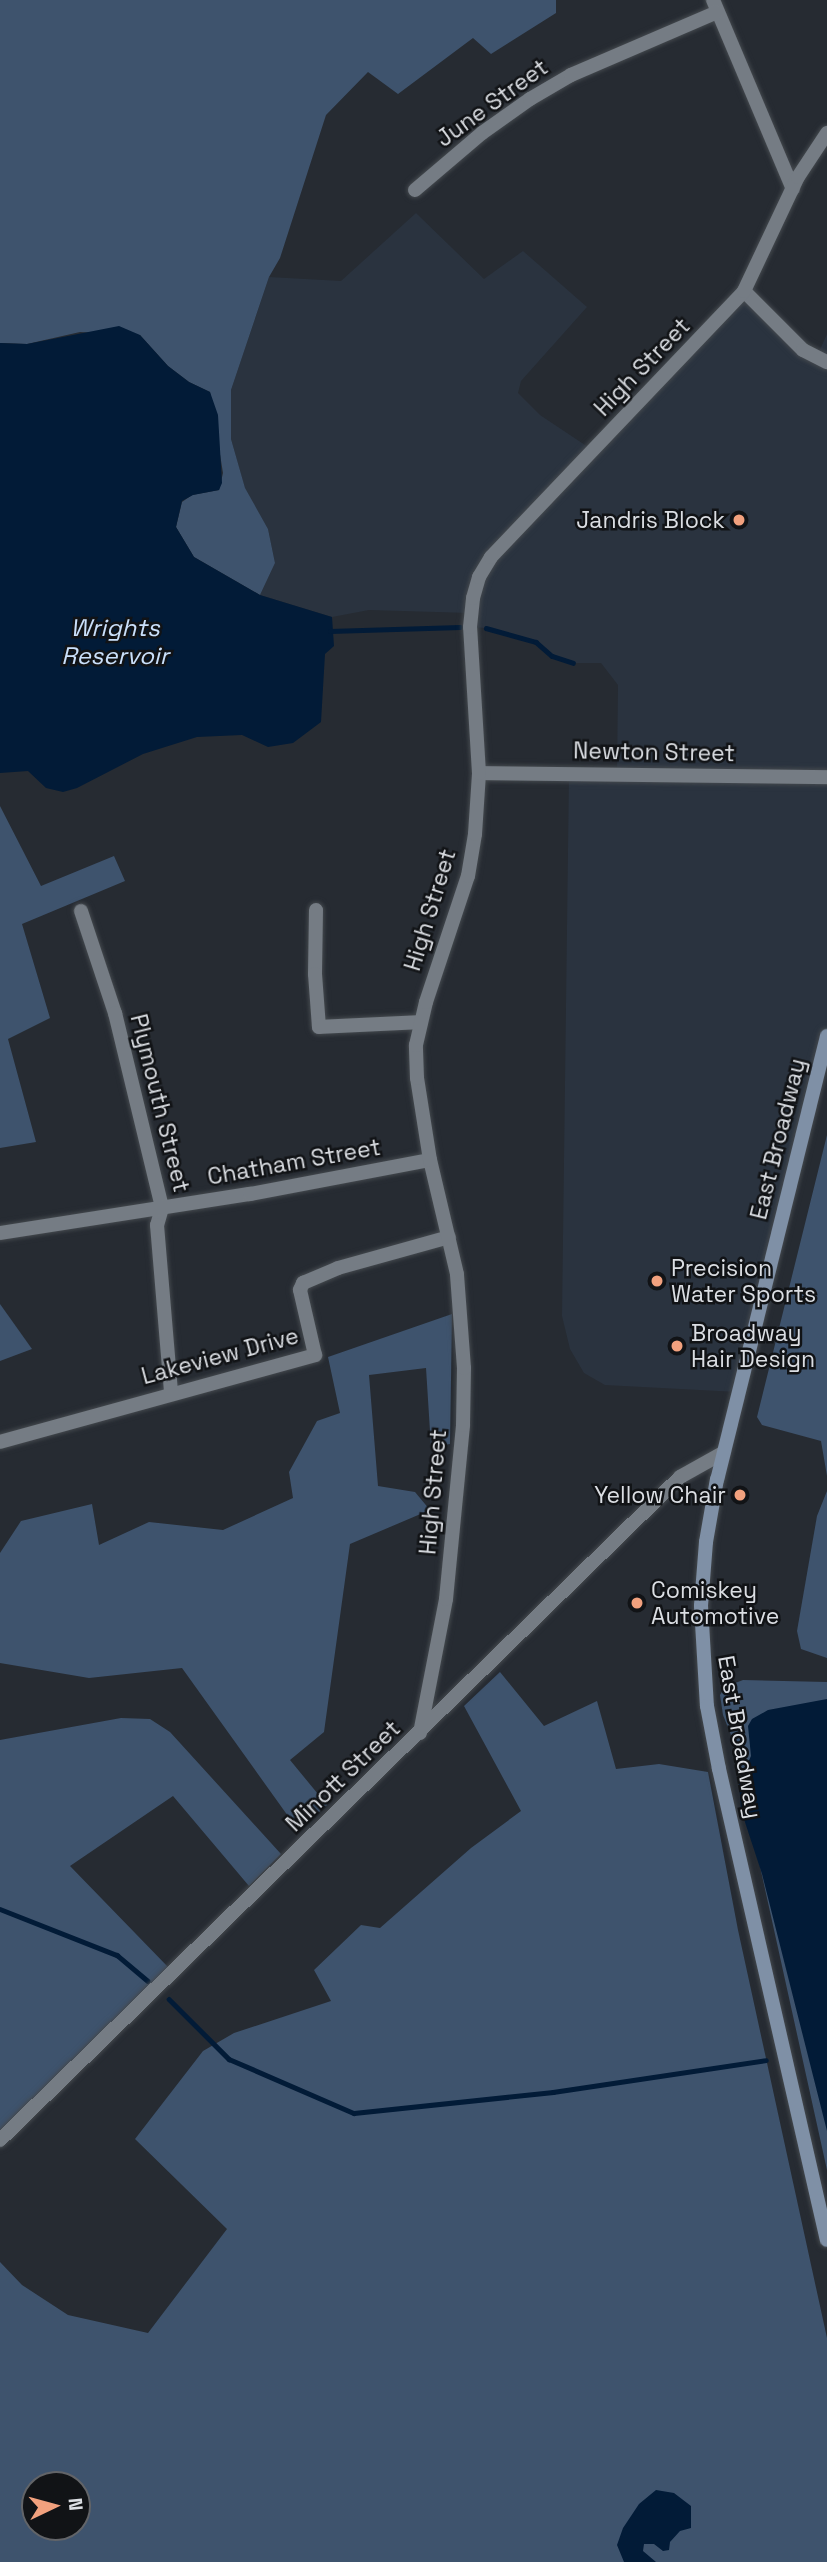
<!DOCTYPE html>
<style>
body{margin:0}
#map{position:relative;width:827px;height:2562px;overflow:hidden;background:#262b32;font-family:"Space Grotesk",sans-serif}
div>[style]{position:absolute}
.built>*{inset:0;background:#2a333f}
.green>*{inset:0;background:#3e536d}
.water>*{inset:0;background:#021b37}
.stream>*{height:4.5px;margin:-2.25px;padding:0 2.25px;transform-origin:2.25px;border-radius:2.25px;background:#021b37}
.roads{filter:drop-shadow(0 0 2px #44494e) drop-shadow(0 0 2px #44494e)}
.minor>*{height:14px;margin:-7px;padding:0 7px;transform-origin:7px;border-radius:7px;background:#757c84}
.tertiary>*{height:14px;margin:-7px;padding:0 7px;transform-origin:7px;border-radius:7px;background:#757c84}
.secondary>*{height:14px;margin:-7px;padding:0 7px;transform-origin:7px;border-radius:7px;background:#7f90a6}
.dots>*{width:19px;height:19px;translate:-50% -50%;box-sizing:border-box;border:4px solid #111316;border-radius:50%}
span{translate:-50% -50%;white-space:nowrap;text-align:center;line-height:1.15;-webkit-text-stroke:5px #111316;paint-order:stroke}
.street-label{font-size:23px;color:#dbdee3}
.poi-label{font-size:23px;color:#dbdee3}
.right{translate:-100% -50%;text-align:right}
.left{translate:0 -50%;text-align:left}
.water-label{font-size:24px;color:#cae0fb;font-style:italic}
.north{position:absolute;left:21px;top:2471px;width:70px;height:70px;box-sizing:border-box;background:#111316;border:2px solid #626468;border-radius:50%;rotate:85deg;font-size:19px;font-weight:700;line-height:28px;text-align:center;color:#dbdee3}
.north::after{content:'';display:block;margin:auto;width:24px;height:32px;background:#f2a17e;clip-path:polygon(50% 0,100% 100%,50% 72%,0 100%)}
</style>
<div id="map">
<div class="built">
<div style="clip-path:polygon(416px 213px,484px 279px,523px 251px,587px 307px,521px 381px,518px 393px,540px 415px,594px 451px,744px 291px,817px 356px,827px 334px,827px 1036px,738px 1392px,605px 1385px,584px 1373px,570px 1349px,562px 1316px,569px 773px,617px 775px,618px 685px,601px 663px,573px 663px,552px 656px,536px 642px,486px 628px,470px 627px,470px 613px,369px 610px,332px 617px,260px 595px,275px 563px,268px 529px,245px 489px,231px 439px,231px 390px,269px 277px,341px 281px)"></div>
</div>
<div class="green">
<div style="clip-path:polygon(0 0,556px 0,556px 13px,491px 54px,473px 38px,398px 94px,368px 72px,326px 115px,280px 258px,269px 277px,231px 390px,231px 439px,245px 488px,268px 529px,275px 563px,260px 595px,194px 557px,176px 527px,182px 502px,192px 495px,219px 490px,223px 473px,210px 392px,189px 382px,168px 366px,140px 335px,80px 332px,27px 344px,0 343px)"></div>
<div style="clip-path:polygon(0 806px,41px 886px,114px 856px,125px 881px,22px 924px,50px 1018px,8px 1039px,36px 1142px,0 1148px)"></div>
<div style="clip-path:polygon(827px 1135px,827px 1476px,821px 1441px,762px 1425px,757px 1417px)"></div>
<div style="clip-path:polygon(0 1304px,32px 1349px,0 1361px)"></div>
<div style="clip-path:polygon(452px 1314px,450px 1444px,431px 1447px,426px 1368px,369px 1375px,378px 1486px,415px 1492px,430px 1510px,350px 1544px,324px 1732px,290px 1760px,327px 1805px,298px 1830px,182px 1668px,89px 1678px,0 1663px,0 1553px,21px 1521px,92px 1504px,99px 1545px,149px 1522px,223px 1530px,293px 1498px,289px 1472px,317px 1421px,340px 1413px,328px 1357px)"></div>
<div style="clip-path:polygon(827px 1491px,827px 1658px,801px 1649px,797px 1631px,817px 1516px)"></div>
<div style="clip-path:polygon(evenodd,500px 1672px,544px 1726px,597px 1701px,616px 1769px,659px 1764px,708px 1772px,738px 1930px,827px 2338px,827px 2562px,0 2562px,0 2262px,22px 2285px,68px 2315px,148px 2333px,227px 2229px,135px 2139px,203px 2051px,234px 2033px,331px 2001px,314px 1970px,361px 1925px,380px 1928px,471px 1848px,521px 1811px,464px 1706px,500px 1672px,35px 2485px,77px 2485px,77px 2527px,35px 2527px,35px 2485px)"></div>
<div style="clip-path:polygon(743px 1680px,827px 1682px,827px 2170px,731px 1735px,723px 1715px,720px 1695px,725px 1687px)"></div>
<div style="clip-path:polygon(121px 1718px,150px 1719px,170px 1732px,281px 1854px,249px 1886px,173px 1796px,70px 1866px,168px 1967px,0 2132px,0 1740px)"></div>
</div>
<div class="water">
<div style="clip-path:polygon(119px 326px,140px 335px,168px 366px,189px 382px,210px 392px,218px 415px,222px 483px,219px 490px,193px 495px,182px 501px,176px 527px,194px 557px,260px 595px,332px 617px,334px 646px,325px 654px,321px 722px,293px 743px,268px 747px,242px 735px,197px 737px,143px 754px,77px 788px,63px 792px,46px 788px,28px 771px,0 773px,0 343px,27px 344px)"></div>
<div style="clip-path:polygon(827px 1699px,827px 2131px,762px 1874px,741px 1810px,739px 1782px,751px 1756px,748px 1726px,752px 1719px,768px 1710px)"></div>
<div style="clip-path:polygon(656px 2490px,674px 2493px,691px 2506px,691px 2528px,680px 2531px,670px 2542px,669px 2550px,663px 2551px,654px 2544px,644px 2544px,643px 2551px,656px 2562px,624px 2562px,617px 2545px,623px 2528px,639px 2504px)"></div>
</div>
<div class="stream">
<div style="left:486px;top:628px;width:52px;rotate:15.6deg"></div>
<div style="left:536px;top:642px;width:21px;rotate:41deg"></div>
<div style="left:552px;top:656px;width:22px;rotate:18deg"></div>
<div style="left:330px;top:631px;width:130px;rotate:-1.8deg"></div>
<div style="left:0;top:1909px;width:126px;rotate:21.5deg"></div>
<div style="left:117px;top:1955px;width:40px;rotate:40deg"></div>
<div style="left:169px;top:1999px;width:85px;rotate:45deg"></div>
<div style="left:229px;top:2059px;width:136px;rotate:23.4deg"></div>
<div style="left:354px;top:2113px;width:200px;rotate:-6deg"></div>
<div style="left:553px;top:2092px;width:215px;rotate:-8.5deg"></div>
</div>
<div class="roads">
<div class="minor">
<div style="left:713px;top:0;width:205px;rotate:67.1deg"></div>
<div style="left:415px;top:190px;width:88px;rotate:-40.4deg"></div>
<div style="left:482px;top:133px;width:59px;rotate:-35.3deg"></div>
<div style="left:530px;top:99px;width:48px;rotate:-30.3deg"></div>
<div style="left:571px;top:75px;width:159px;rotate:-23.3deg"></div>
<div style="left:744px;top:291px;width:83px;rotate:45deg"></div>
<div style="left:803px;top:350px;width:27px;rotate:27deg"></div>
<div style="left:479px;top:773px;width:348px;rotate:0.7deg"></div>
<div style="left:316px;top:910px;width:64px;rotate:90.9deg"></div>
<div style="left:315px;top:974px;width:53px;rotate:85.7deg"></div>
<div style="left:319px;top:1027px;width:102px;rotate:-2.8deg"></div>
<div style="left:81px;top:911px;width:108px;rotate:71.6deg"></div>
<div style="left:115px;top:1013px;width:201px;rotate:76.4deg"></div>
<div style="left:162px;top:1208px;width:18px;rotate:106deg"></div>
<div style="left:157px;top:1225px;width:169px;rotate:85.2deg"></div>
<div style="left:0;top:1233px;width:253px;rotate:-8.9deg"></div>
<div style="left:250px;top:1194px;width:183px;rotate:-10.7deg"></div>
<div style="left:0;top:1442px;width:327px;rotate:-15.4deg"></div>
<div style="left:315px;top:1355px;width:67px;rotate:-103deg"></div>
<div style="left:300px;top:1290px;width:8px;rotate:-67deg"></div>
<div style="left:303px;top:1283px;width:38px;rotate:-23deg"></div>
<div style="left:338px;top:1268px;width:115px;rotate:-15.6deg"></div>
<div style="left:420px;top:1733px;width:136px;rotate:-79deg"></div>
<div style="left:446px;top:1599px;width:175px;rotate:-84.4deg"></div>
<div style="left:463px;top:1425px;width:57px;rotate:-89deg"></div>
<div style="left:464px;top:1368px;width:94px;rotate:-94.3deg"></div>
<div style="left:457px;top:1274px;width:117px;rotate:-103.3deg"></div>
<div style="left:430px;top:1160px;width:83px;rotate:-99deg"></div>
<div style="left:417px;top:1078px;width:33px;rotate:-92deg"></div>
<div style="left:416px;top:1045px;width:44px;rotate:-76.9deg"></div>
<div style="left:426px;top:1002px;width:133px;rotate:-71.6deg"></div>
<div style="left:468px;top:876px;width:43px;rotate:-80.5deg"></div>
<div style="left:475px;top:834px;width:61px;rotate:-86.2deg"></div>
<div style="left:479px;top:773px;width:146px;rotate:-93.5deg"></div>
<div style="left:470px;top:627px;width:29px;rotate:-84deg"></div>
<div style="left:473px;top:598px;width:22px;rotate:-74deg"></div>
<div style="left:479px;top:577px;width:23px;rotate:-59deg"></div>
<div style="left:491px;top:557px;width:367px;rotate:-46.4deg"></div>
<div style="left:744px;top:291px;width:126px;rotate:-64.7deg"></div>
<div style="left:798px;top:177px;width:53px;rotate:-56.6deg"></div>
</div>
<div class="tertiary">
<div style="left:0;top:2140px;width:950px;rotate:-44.27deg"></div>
<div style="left:680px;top:1477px;width:49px;rotate:-29.2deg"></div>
</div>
<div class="secondary">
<div style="left:827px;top:1036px;width:456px;rotate:103.9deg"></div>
<div style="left:717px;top:1479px;width:64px;rotate:99.9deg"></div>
<div style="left:706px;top:1542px;width:64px;rotate:94.5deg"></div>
<div style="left:701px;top:1606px;width:100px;rotate:86.6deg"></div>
<div style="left:707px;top:1706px;width:64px;rotate:79.2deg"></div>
<div style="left:719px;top:1769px;width:483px;rotate:77.1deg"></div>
</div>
</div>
<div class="dots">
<div style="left:739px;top:520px;background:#f2a17e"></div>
<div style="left:657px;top:1281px;background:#f2a17e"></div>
<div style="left:677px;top:1346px;background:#f2a17e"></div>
<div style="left:740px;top:1495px;background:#f2a17e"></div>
<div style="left:637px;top:1603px;background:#f2a17e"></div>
</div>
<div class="street-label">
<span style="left:492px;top:103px;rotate:-36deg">June Street</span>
<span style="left:642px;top:367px;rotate:-46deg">High Street</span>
<span style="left:654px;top:752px;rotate:1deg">Newton Street</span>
<span style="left:430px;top:910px;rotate:-73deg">High Street</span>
<span style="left:160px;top:1103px;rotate:76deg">Plymouth Street</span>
<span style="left:778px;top:1139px;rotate:-76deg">East Broadway</span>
<span style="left:294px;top:1162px;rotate:-10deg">Chatham Street</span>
<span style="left:220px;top:1356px;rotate:-15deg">Lakeview Drive</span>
<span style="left:433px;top:1492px;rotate:-85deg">High Street</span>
<span style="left:740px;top:1737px;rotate:80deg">East Broadway</span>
<span style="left:343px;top:1776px;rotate:-44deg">Minott Street</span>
</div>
<div class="poi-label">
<span class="right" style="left:725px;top:520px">Jandris Block</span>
<span class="left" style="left:671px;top:1281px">Precision<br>Water Sports</span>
<span class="left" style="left:691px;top:1346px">Broadway<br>Hair Design</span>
<span class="right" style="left:726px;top:1495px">Yellow Chair</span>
<span class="left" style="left:651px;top:1603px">Comiskey<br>Automotive</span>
</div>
<div class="water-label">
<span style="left:115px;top:642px">Wrights<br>Reservoir</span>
</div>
<div class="north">N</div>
</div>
